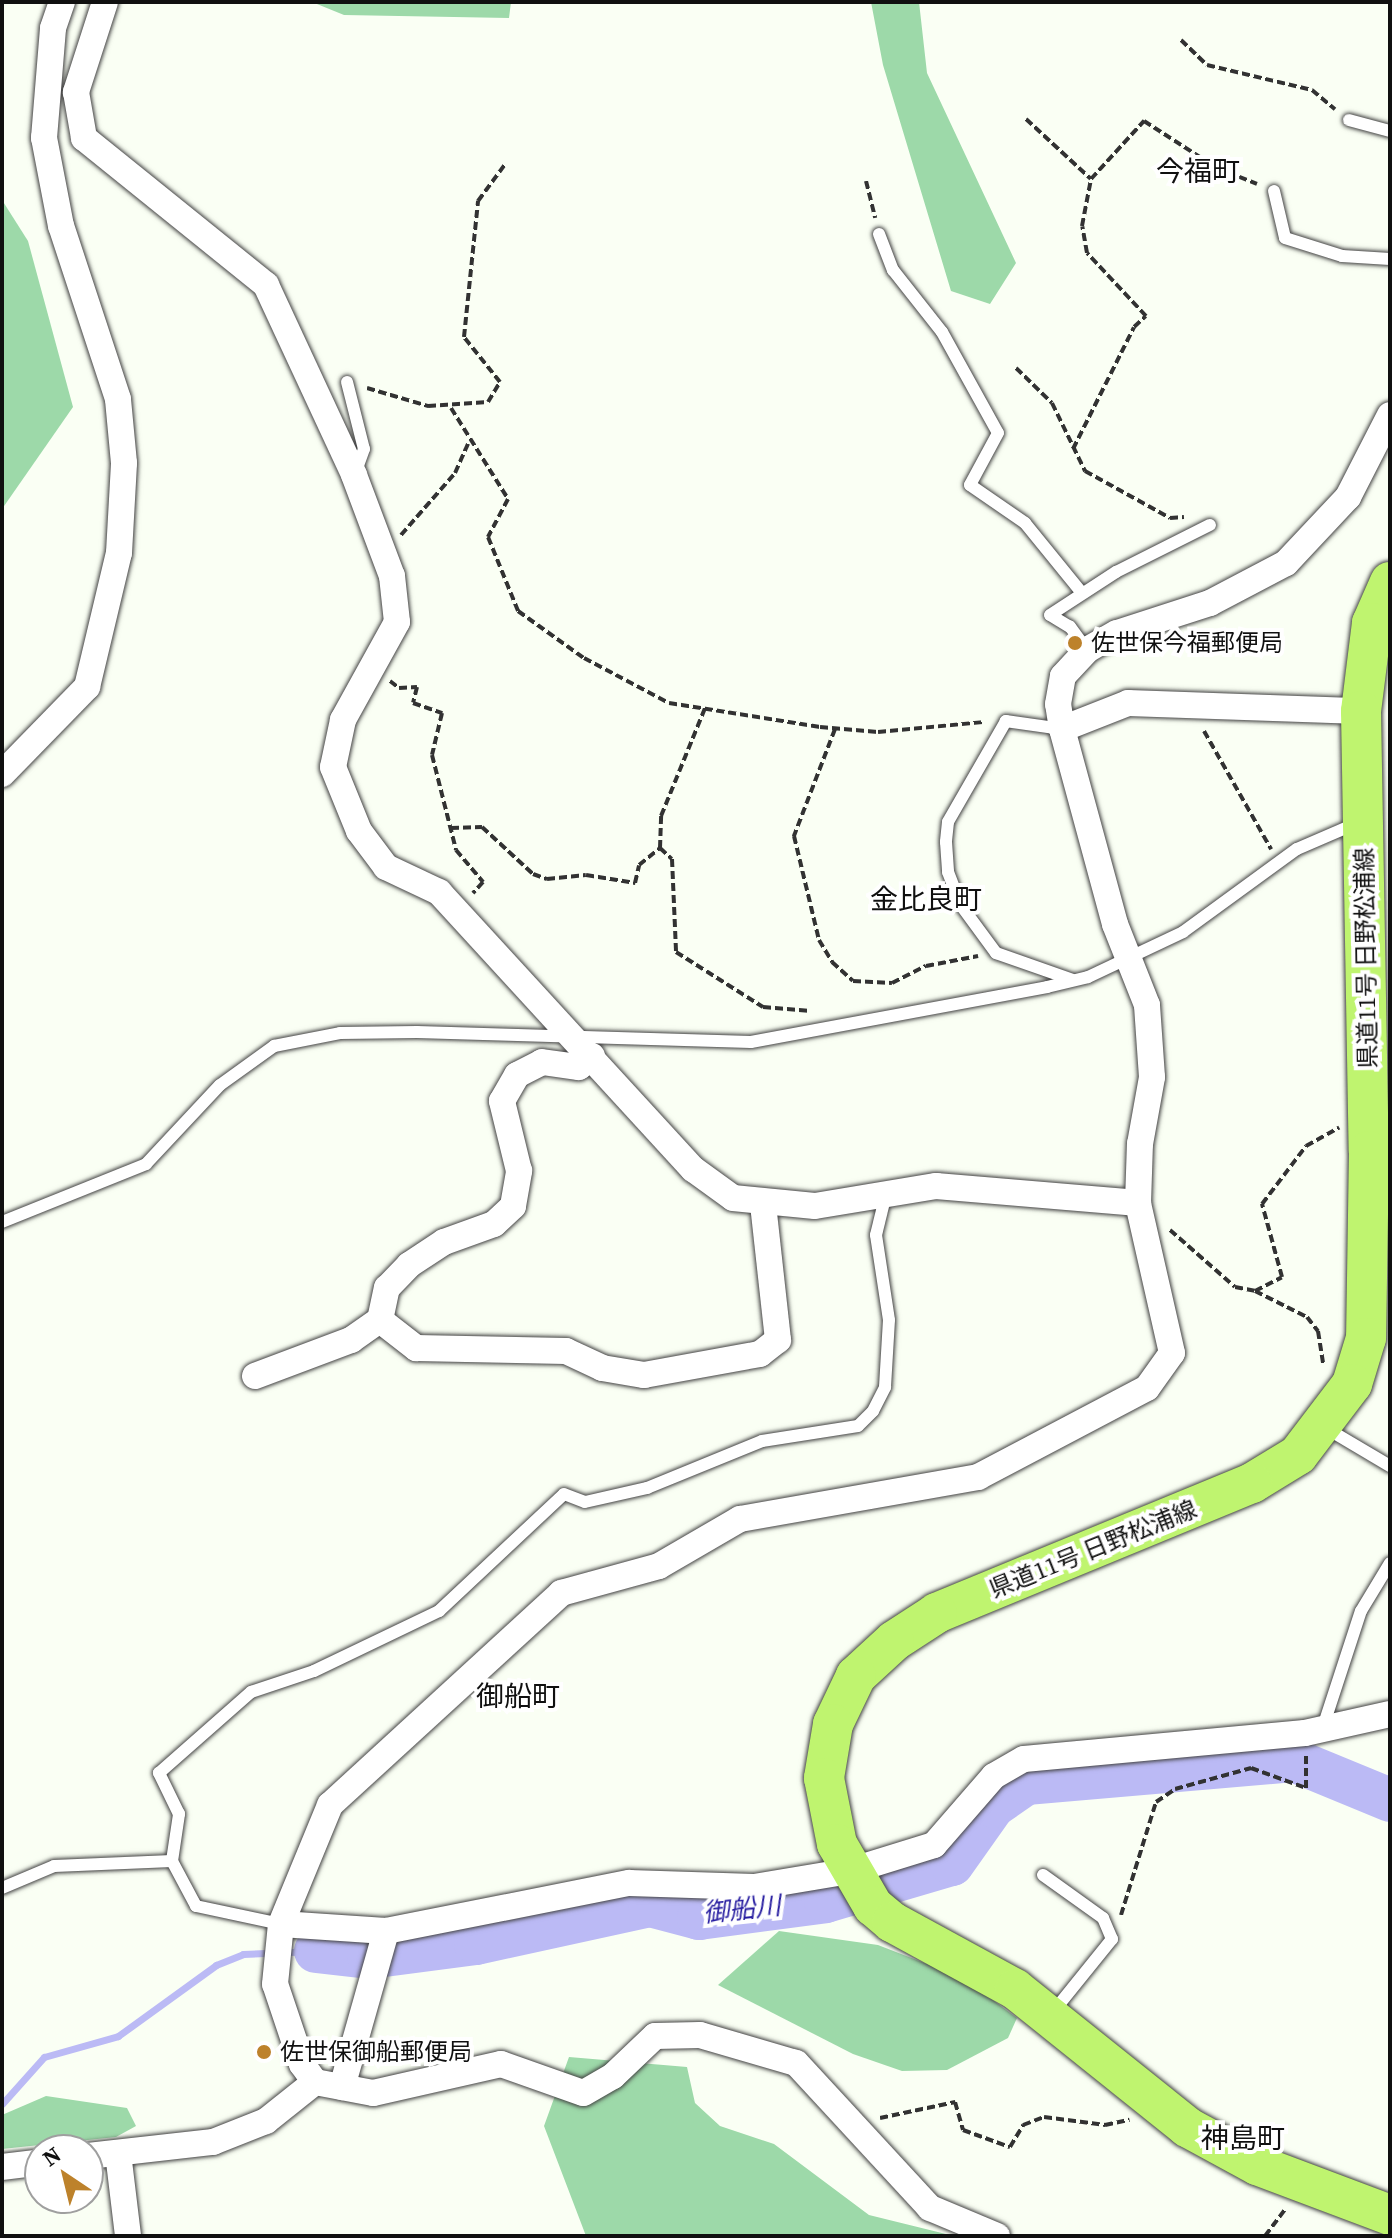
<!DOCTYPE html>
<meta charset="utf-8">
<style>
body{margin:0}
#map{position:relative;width:1392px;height:2238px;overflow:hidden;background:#fafff4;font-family:"Source Serif 4","Noto Sans JP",serif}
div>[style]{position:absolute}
.forest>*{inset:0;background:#9dd9a9}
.stream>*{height:7px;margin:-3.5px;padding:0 3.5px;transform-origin:3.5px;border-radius:3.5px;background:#bbbaf5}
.river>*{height:44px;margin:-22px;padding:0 22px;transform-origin:22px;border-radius:22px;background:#bbbaf5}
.path>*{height:4px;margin-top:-2px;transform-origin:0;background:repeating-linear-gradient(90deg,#323232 0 8px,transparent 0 12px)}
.roads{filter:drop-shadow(0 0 2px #434343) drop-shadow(0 0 2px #434343)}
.service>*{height:12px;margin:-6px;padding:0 6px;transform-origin:6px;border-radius:6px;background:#fff}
.minor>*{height:26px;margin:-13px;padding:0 13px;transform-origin:13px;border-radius:13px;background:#fff}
.primary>*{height:40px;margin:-20px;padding:0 20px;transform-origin:20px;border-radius:20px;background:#bff46f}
.dots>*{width:22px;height:22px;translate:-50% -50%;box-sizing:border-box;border:4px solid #fff;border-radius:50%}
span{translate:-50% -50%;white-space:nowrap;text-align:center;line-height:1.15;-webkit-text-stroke:8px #fff;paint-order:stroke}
.poi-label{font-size:24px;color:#101010}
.left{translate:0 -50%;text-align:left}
.street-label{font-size:24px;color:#101010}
.water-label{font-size:26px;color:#261ca0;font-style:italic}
.quarter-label{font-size:28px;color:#101010}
.frame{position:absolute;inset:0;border:4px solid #101010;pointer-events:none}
.north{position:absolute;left:24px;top:2134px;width:80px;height:80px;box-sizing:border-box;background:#fff;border:2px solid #9f9f9f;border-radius:50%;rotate:325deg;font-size:22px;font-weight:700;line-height:32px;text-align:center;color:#101010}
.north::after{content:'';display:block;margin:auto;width:28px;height:36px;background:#bd822b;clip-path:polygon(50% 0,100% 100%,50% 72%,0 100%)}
</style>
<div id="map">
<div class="forest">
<div style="clip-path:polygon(312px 2px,511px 2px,509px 18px,344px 15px)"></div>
<div style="clip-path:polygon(871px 2px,919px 2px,927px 73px,1016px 263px,990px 304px,951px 291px,883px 65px)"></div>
<div style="clip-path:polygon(2px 200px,28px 241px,73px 407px,2px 509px)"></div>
<div style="clip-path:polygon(779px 1931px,878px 1945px,963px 1978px,1017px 2018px,1008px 2038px,947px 2070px,902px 2071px,853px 2054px,718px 1985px)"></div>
<div style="clip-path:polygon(569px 2057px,687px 2067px,695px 2103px,720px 2126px,774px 2144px,869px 2215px,954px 2236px,586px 2236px,544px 2126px)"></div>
<div style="clip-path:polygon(46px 2096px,127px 2108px,136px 2126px,116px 2137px,2px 2149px,2px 2115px)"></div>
</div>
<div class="stream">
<div style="left:2px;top:2104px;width:63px;rotate:-48.2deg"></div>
<div style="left:44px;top:2057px;width:77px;rotate:-15.8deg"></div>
<div style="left:118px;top:2036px;width:121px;rotate:-35.9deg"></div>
<div style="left:216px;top:1965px;width:29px;rotate:-22deg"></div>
<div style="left:243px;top:1954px;width:73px;rotate:-2.4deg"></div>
</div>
<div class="river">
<div style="left:316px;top:1951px;width:53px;rotate:6.5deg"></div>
<div style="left:369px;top:1957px;width:108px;rotate:-7.5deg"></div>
<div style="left:476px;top:1943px;width:178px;rotate:-12.3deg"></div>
<div style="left:650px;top:1905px;width:51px;rotate:14.9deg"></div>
<div style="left:699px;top:1918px;width:128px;rotate:-7.6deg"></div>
<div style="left:826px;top:1901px;width:131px;rotate:-16.4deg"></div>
<div style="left:952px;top:1864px;width:71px;rotate:-54.7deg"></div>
<div style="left:993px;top:1806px;width:40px;rotate:-34.9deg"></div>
<div style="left:1026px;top:1783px;width:268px;rotate:-4.9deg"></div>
<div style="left:1293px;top:1760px;width:105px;rotate:22.4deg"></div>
</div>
<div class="path">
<div style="left:1181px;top:40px;width:36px;rotate:44deg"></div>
<div style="left:1207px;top:65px;width:108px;rotate:13.4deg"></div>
<div style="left:1312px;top:90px;width:30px;rotate:40deg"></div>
<div style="left:1026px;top:119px;width:88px;rotate:42.7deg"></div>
<div style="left:1091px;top:179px;width:79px;rotate:-47.6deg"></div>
<div style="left:1144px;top:121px;width:87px;rotate:32.8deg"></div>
<div style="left:1217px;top:168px;width:43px;rotate:21.8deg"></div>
<div style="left:866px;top:181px;width:38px;rotate:76deg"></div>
<div style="left:1016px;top:368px;width:50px;rotate:44.2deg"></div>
<div style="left:1052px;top:403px;width:76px;rotate:64.1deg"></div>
<div style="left:1085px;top:471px;width:97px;rotate:28.9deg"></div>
<div style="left:1170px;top:518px;width:14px;rotate:-4deg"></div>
<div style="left:367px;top:388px;width:64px;rotate:16.4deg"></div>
<div style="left:428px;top:406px;width:60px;rotate:-3.8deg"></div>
<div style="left:488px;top:402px;width:23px;rotate:-59deg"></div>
<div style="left:500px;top:382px;width:58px;rotate:-128.7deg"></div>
<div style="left:464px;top:337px;width:137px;rotate:-84.1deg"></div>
<div style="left:478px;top:201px;width:47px;rotate:-53.6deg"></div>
<div style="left:451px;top:408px;width:107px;rotate:57.9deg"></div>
<div style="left:508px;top:499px;width:43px;rotate:117.8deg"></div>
<div style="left:488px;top:537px;width:80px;rotate:67.9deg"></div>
<div style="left:518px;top:611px;width:81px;rotate:35.5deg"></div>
<div style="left:584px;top:658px;width:96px;rotate:27.9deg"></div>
<div style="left:669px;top:703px;width:153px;rotate:9deg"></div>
<div style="left:820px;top:727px;width:58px;rotate:4.9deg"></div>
<div style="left:878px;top:732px;width:105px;rotate:-5.4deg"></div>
<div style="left:1073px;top:449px;width:136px;rotate:-63.4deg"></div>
<div style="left:1134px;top:327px;width:16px;rotate:-43deg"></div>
<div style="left:1146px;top:316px;width:86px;rotate:-133.1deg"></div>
<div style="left:1087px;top:253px;width:27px;rotate:-100deg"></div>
<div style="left:1082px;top:226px;width:48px;rotate:-79.2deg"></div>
<div style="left:401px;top:535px;width:82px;rotate:-48.9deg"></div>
<div style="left:455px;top:473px;width:32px;rotate:-66deg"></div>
<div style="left:390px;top:681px;width:11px;rotate:38deg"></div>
<div style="left:399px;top:688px;width:18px;rotate:-3deg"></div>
<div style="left:417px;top:687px;width:16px;rotate:104deg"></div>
<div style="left:413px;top:703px;width:31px;rotate:19deg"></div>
<div style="left:442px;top:713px;width:43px;rotate:103.4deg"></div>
<div style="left:432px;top:755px;width:98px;rotate:75.8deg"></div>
<div style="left:456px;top:850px;width:42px;rotate:49.8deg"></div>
<div style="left:483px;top:882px;width:15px;rotate:132deg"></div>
<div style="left:835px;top:729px;width:115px;rotate:111deg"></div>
<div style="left:794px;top:836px;width:107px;rotate:76.5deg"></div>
<div style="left:819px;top:940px;width:26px;rotate:59deg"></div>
<div style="left:832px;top:962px;width:28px;rotate:42deg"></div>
<div style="left:853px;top:981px;width:39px;rotate:3deg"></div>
<div style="left:892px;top:983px;width:38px;rotate:-27deg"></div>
<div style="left:926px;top:966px;width:53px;rotate:-10.9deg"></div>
<div style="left:1204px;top:731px;width:136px;rotate:60.4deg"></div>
<div style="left:451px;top:828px;width:31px;rotate:-2deg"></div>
<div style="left:482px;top:827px;width:69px;rotate:42.7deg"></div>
<div style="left:533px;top:874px;width:15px;rotate:20deg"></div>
<div style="left:547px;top:879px;width:39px;rotate:-6deg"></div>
<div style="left:586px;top:875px;width:50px;rotate:9.3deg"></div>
<div style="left:635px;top:883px;width:18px;rotate:-77deg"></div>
<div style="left:639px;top:865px;width:27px;rotate:-39deg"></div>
<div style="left:660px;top:848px;width:32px;rotate:-88deg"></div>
<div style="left:661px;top:816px;width:119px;rotate:-67.8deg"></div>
<div style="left:660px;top:848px;width:16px;rotate:43deg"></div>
<div style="left:672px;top:859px;width:93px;rotate:87.5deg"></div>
<div style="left:676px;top:952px;width:103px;rotate:32.3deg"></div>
<div style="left:763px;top:1007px;width:48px;rotate:4.8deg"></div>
<div style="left:1170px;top:1230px;width:86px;rotate:41.2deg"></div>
<div style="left:1235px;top:1287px;width:20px;rotate:11deg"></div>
<div style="left:1255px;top:1291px;width:30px;rotate:-27deg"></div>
<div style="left:1282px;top:1277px;width:76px;rotate:-105.3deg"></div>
<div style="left:1262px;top:1204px;width:73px;rotate:-52.8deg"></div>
<div style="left:1306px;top:1146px;width:38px;rotate:-29deg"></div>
<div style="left:1255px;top:1291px;width:58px;rotate:26.6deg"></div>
<div style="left:1307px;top:1317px;width:18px;rotate:52deg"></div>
<div style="left:1318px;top:1331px;width:33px;rotate:81deg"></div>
<div style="left:1121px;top:1915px;width:118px;rotate:-72.8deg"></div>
<div style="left:1156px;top:1802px;width:23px;rotate:-34deg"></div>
<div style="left:1175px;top:1789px;width:79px;rotate:-15.4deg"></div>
<div style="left:1251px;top:1768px;width:59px;rotate:20deg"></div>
<div style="left:1306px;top:1788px;width:32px;rotate:-90deg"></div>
<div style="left:880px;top:2118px;width:77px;rotate:-12deg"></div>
<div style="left:955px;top:2102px;width:29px;rotate:74deg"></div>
<div style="left:963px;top:2130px;width:50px;rotate:19.9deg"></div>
<div style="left:1010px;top:2147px;width:26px;rotate:-59deg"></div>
<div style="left:1023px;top:2125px;width:22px;rotate:-21deg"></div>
<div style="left:1044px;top:2117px;width:62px;rotate:7.5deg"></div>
<div style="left:1105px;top:2125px;width:25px;rotate:-12deg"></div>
<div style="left:1265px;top:2236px;width:34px;rotate:-53deg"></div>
</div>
<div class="roads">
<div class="service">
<div style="left:1349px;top:120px;width:42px;rotate:15deg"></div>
<div style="left:1274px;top:191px;width:48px;rotate:76.8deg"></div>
<div style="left:1285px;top:238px;width:60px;rotate:17.5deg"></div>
<div style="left:1342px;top:256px;width:48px;rotate:3.6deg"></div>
<div style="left:879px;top:234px;width:39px;rotate:69deg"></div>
<div style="left:893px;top:270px;width:79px;rotate:51.7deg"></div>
<div style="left:942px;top:332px;width:115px;rotate:61deg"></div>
<div style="left:998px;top:433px;width:59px;rotate:118.3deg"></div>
<div style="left:970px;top:485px;width:67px;rotate:34.6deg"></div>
<div style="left:1025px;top:523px;width:89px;rotate:50.9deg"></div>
<div style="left:347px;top:382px;width:69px;rotate:75.8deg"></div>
<div style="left:364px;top:449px;width:23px;rotate:110deg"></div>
<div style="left:1087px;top:650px;width:29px;rotate:-126deg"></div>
<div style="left:1070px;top:627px;width:23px;rotate:-149deg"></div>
<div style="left:1050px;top:615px;width:79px;rotate:-33.1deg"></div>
<div style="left:1116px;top:572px;width:105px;rotate:-26.6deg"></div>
<div style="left:1062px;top:729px;width:57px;rotate:-171.9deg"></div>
<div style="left:1006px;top:721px;width:116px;rotate:119.9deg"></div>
<div style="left:948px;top:822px;width:20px;rotate:96deg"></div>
<div style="left:946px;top:842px;width:30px;rotate:86deg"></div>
<div style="left:948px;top:872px;width:34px;rotate:69deg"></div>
<div style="left:960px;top:904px;width:61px;rotate:53.7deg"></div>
<div style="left:996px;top:953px;width:82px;rotate:19.3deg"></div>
<div style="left:2px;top:1222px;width:155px;rotate:-21.9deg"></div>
<div style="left:146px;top:1164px;width:108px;rotate:-46.9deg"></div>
<div style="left:220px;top:1085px;width:67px;rotate:-35.8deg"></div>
<div style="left:274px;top:1046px;width:67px;rotate:-11.1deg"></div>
<div style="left:340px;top:1033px;width:77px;rotate:-0.7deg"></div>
<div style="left:417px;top:1032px;width:334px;rotate:1.7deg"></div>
<div style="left:751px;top:1042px;width:301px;rotate:-10.5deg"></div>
<div style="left:1047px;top:987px;width:42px;rotate:-13.7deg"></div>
<div style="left:1088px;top:977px;width:105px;rotate:-25.3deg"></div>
<div style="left:1183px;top:932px;width:141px;rotate:-36.1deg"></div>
<div style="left:1297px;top:849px;width:65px;rotate:-23.4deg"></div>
<div style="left:1324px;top:1427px;width:77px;rotate:30.6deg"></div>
<div style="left:1322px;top:1730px;width:125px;rotate:-71.9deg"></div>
<div style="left:1361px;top:1611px;width:56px;rotate:-58.9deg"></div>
<div style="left:172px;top:1861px;width:48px;rotate:-81.5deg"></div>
<div style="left:179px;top:1814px;width:46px;rotate:-116deg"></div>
<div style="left:159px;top:1773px;width:123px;rotate:-41.4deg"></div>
<div style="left:251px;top:1692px;width:66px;rotate:-18.4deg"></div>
<div style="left:314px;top:1671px;width:139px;rotate:-25.6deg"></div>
<div style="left:439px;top:1611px;width:171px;rotate:-43.1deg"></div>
<div style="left:564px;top:1494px;width:22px;rotate:21deg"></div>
<div style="left:585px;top:1502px;width:64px;rotate:-12.7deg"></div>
<div style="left:647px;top:1488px;width:124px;rotate:-22.2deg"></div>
<div style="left:762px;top:1441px;width:97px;rotate:-8.9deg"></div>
<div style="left:858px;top:1426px;width:21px;rotate:-45deg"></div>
<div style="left:873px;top:1411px;width:27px;rotate:-63deg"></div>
<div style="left:885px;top:1387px;width:67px;rotate:-86.6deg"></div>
<div style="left:889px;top:1320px;width:86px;rotate:-98.7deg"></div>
<div style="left:876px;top:1235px;width:42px;rotate:-76.3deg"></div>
<div style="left:1043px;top:1875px;width:74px;rotate:35.6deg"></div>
<div style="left:1103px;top:1918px;width:23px;rotate:67deg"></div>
<div style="left:1112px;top:1939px;width:92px;rotate:128.9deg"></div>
<div style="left:2px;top:1888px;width:56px;rotate:-22.9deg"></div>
<div style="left:54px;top:1866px;width:118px;rotate:-2.4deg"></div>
<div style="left:172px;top:1861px;width:51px;rotate:61.9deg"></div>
<div style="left:196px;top:1906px;width:87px;rotate:12deg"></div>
</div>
<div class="minor">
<div style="left:105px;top:2px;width:95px;rotate:107.9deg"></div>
<div style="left:76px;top:92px;width:47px;rotate:80.1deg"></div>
<div style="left:84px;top:138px;width:234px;rotate:38.9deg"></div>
<div style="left:266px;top:285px;width:209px;rotate:65.1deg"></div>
<div style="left:354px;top:475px;width:108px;rotate:69.4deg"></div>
<div style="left:392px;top:576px;width:46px;rotate:83.8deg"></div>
<div style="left:397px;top:622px;width:112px;rotate:118.9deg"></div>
<div style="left:343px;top:720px;width:48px;rotate:102deg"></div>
<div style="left:333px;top:767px;width:69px;rotate:67.9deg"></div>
<div style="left:359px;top:831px;width:45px;rotate:53.1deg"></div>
<div style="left:386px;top:867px;width:59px;rotate:25.3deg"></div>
<div style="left:439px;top:892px;width:376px;rotate:47.5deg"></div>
<div style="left:693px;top:1169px;width:49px;rotate:35.9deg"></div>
<div style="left:733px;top:1198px;width:82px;rotate:5.6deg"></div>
<div style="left:815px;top:1206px;width:123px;rotate:-9.4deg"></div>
<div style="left:936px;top:1186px;width:203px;rotate:4.8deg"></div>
<div style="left:1062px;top:729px;width:71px;rotate:-21.5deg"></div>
<div style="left:1128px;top:703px;width:233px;rotate:2deg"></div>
<div style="left:2px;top:774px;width:122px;rotate:-45.7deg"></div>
<div style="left:87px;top:687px;width:138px;rotate:-76.6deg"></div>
<div style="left:119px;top:553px;width:90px;rotate:-86.8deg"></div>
<div style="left:124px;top:463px;width:64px;rotate:-95.4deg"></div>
<div style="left:118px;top:399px;width:182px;rotate:-108.2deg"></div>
<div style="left:61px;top:226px;width:90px;rotate:-100.9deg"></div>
<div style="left:44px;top:138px;width:110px;rotate:-85.3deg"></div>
<div style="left:53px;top:28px;width:28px;rotate:-71deg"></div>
<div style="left:380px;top:1320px;width:33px;rotate:-78deg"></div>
<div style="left:387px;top:1288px;width:32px;rotate:-46deg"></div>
<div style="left:409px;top:1265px;width:42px;rotate:-33.3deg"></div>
<div style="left:444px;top:1242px;width:53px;rotate:-19.8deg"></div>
<div style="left:494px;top:1224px;width:26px;rotate:-43deg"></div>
<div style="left:513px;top:1206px;width:36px;rotate:-80deg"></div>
<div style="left:519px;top:1171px;width:72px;rotate:-103.7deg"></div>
<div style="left:502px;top:1101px;width:30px;rotate:-60deg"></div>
<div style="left:517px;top:1075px;width:28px;rotate:-27deg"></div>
<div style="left:542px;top:1062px;width:37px;rotate:8deg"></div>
<div style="left:579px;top:1067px;width:17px;rotate:-40deg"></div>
<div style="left:255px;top:1376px;width:103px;rotate:-20.6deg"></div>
<div style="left:351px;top:1340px;width:35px;rotate:-35deg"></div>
<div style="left:380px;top:1320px;width:46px;rotate:37.9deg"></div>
<div style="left:416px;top:1348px;width:150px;rotate:1.1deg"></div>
<div style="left:566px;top:1351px;width:40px;rotate:25deg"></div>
<div style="left:602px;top:1368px;width:43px;rotate:9.5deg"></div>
<div style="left:644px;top:1375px;width:118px;rotate:-10.3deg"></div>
<div style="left:760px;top:1354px;width:23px;rotate:-38deg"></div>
<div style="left:778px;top:1340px;width:137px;rotate:-96.3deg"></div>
<div style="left:281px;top:1924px;width:105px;rotate:3.8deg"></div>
<div style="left:386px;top:1931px;width:248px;rotate:-11.2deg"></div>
<div style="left:629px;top:1883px;width:125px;rotate:1.8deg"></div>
<div style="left:754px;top:1887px;width:97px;rotate:-9.5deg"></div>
<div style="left:850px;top:1871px;width:88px;rotate:-17.2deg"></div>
<div style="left:934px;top:1845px;width:91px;rotate:-49deg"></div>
<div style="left:994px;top:1776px;width:34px;rotate:-30deg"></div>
<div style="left:1024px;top:1759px;width:282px;rotate:-5.3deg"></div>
<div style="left:1305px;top:1733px;width:87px;rotate:-12.6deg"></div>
<div style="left:342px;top:2087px;width:162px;rotate:-74.2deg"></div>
<div style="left:118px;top:2153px;width:84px;rotate:83.1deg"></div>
<div style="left:88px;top:2156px;width:126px;rotate:-6.4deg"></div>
<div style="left:213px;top:2142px;width:57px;rotate:-21.6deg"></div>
<div style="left:266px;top:2121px;width:63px;rotate:-38.5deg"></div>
<div style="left:2px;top:2167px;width:38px;rotate:-7deg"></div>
<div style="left:997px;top:2236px;width:73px;rotate:-157.3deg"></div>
<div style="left:930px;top:2208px;width:197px;rotate:-132.7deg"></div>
<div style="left:796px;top:2063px;width:100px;rotate:-163.7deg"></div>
<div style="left:700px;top:2035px;width:45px;rotate:178.7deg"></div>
<div style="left:655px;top:2036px;width:58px;rotate:136.4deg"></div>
<div style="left:613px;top:2076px;width:34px;rotate:150deg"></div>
<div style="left:583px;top:2093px;width:87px;rotate:-160.5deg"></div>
<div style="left:501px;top:2064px;width:131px;rotate:167.2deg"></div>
<div style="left:373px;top:2093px;width:59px;rotate:-169.3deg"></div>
<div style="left:315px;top:2082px;width:22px;rotate:-126deg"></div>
<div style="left:302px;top:2064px;width:84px;rotate:-108.6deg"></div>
<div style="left:275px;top:1984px;width:60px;rotate:-84.3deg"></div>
<div style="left:281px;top:1924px;width:129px;rotate:-67.6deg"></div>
<div style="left:330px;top:1805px;width:314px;rotate:-42.5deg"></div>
<div style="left:561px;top:1593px;width:102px;rotate:-15.4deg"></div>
<div style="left:659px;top:1566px;width:94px;rotate:-30.1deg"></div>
<div style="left:740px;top:1519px;width:242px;rotate:-10deg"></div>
<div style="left:978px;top:1477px;width:191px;rotate:-27.8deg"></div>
<div style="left:1147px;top:1388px;width:43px;rotate:-54.5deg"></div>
<div style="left:1172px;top:1353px;width:154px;rotate:-102.8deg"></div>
<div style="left:1138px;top:1203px;width:59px;rotate:-88.1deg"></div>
<div style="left:1140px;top:1144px;width:68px;rotate:-79.8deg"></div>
<div style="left:1152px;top:1077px;width:72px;rotate:-94deg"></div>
<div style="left:1147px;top:1005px;width:87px;rotate:-111.6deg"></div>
<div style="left:1115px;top:924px;width:202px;rotate:-105.2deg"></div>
<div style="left:1062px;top:729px;width:25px;rotate:-99deg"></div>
<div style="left:1058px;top:704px;width:28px;rotate:-80deg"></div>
<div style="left:1063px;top:676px;width:35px;rotate:-47deg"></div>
<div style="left:1087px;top:650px;width:34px;rotate:-30deg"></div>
<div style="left:1117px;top:633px;width:98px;rotate:-17.9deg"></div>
<div style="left:1210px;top:603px;width:86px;rotate:-27.8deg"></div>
<div style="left:1286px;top:563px;width:91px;rotate:-46.8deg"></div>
<div style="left:1348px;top:497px;width:92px;rotate:-62.9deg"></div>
</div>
<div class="primary">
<div style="left:1390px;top:582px;width:45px;rotate:113.7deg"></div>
<div style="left:1372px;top:623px;width:89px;rotate:97.1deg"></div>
<div style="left:1361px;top:711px;width:440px;rotate:89deg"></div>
<div style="left:1369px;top:1151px;width:187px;rotate:90.9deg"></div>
<div style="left:1366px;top:1338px;width:48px;rotate:106.9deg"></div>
<div style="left:1352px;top:1384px;width:89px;rotate:127.3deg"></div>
<div style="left:1298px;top:1455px;width:54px;rotate:148.7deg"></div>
<div style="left:1252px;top:1483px;width:341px;rotate:157.6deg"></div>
<div style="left:937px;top:1613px;width:51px;rotate:146.9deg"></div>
<div style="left:894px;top:1641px;width:52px;rotate:137.4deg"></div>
<div style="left:856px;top:1676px;width:53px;rotate:115.6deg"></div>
<div style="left:833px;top:1724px;width:55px;rotate:99.5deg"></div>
<div style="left:824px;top:1778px;width:67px;rotate:78.9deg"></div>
<div style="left:837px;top:1844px;width:72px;rotate:59.9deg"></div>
<div style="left:873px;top:1906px;width:25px;rotate:40deg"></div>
<div style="left:892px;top:1922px;width:140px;rotate:28.6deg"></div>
<div style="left:1015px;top:1989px;width:221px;rotate:38.7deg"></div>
<div style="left:1187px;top:2127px;width:80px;rotate:28.5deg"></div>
<div style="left:1257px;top:2165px;width:142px;rotate:20.6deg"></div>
</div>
</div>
<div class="dots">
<div style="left:1075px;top:643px;background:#bd822b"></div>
<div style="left:264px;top:2052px;background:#bd822b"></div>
</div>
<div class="poi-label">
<span class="left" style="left:1091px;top:643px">佐世保今福郵便局</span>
<span class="left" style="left:280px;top:2052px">佐世保御船郵便局</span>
</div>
<div class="street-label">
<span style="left:1366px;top:958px;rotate:-91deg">県道11号 日野松浦線</span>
<span style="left:1093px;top:1549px;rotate:-22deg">県道11号 日野松浦線</span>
</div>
<div class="water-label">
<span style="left:742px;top:1910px;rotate:-6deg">御船川</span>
</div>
<div class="quarter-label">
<span style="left:1198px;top:171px">今福町</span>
<span style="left:926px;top:899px">金比良町</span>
<span style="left:518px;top:1696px">御船町</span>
<span style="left:1243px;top:2138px">神島町</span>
</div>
<div class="frame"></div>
<div class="north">N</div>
</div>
